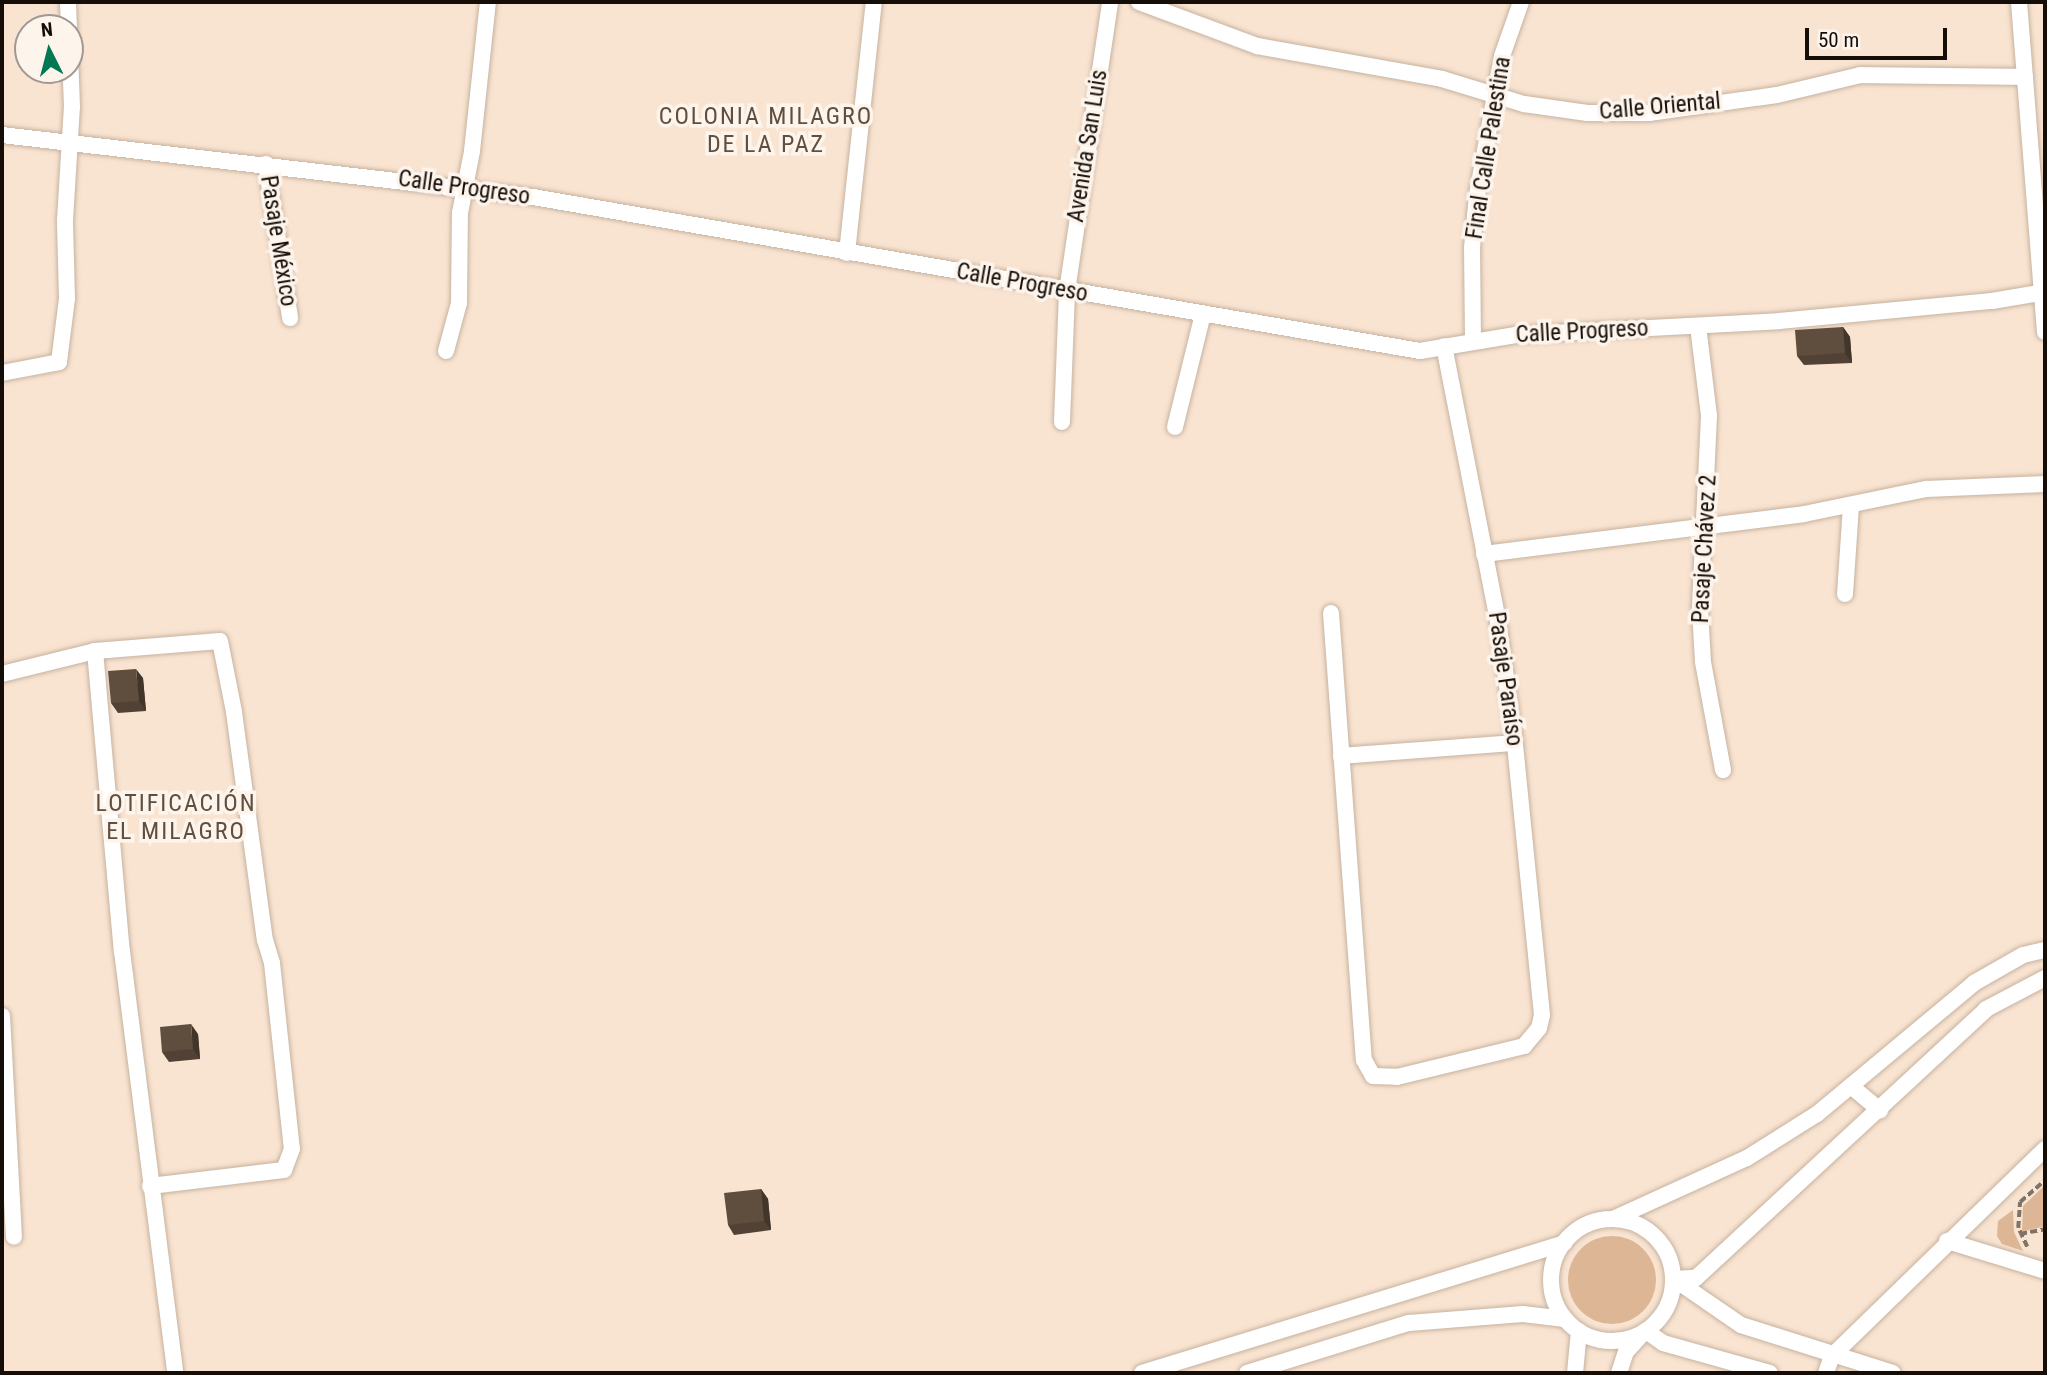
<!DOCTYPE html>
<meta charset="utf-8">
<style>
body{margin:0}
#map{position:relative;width:2047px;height:1375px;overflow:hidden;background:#f9e4d1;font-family:"Roboto Condensed",sans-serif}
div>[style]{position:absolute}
.green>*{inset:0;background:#ddb795}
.round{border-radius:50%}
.path>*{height:3.5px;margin-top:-1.75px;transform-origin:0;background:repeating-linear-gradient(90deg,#807266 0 7px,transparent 0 10.5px)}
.roads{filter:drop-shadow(0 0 2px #c6b2a0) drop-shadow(0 0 2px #c6b2a0)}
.minor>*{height:16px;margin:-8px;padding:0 8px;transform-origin:8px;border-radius:8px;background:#fff}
.minor>.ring{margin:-8px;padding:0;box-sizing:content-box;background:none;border:16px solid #fff;border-radius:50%}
.wall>*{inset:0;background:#524235}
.shaded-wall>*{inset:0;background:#42362b}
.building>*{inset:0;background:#5f4d3e}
span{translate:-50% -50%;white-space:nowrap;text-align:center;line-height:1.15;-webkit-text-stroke:7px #fdf4ec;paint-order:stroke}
.street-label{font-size:23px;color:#150e08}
.neighbourhood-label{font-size:24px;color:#604e3e;letter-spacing:2px}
.frame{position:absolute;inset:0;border:4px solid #150e08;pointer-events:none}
.north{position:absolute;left:14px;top:14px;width:70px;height:70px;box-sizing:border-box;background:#fdf4ec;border:2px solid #a09891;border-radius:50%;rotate:354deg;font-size:19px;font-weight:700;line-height:28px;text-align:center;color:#150e08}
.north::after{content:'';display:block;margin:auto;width:24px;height:32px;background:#047853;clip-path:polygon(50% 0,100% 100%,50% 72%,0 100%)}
.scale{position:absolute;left:1805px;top:28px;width:142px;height:32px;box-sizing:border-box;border:4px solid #150e08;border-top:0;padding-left:9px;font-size:21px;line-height:24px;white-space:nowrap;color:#150e08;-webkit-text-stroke:5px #fdf4ec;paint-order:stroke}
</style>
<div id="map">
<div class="green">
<div style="clip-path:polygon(2045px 1185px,2045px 1226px,2022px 1232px,2023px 1206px)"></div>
<div style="clip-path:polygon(2013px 1210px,2014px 1232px,2023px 1251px,2002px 1244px,1997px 1236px,1998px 1221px)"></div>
<div class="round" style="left:1568px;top:1236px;width:88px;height:88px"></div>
</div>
<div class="path">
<div style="left:2020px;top:1234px;width:25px;rotate:-11deg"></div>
<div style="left:2027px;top:1247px;width:21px;rotate:-115deg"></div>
<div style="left:2018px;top:1228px;width:26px;rotate:-86deg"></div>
<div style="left:2020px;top:1202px;width:33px;rotate:-41deg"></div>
</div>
<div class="roads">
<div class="minor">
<div style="left:1139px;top:2px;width:126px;rotate:20.4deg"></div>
<div style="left:1257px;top:46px;width:188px;rotate:10.1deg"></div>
<div style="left:1442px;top:79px;width:86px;rotate:17deg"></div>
<div style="left:1524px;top:104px;width:64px;rotate:8.1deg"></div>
<div style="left:1587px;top:113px;width:62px"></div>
<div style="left:1649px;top:113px;width:129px;rotate:-8deg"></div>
<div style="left:1777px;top:95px;width:85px;rotate:-13.5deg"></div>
<div style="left:1860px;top:75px;width:165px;rotate:0.7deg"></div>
<div style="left:2019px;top:2px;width:331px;rotate:85.5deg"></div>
<div style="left:2px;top:135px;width:535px;rotate:6.66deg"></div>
<div style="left:533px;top:197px;width:900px;rotate:9.85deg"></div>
<div style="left:1420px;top:351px;width:97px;rotate:-9.5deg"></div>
<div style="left:1516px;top:335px;width:263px;rotate:-3deg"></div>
<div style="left:1779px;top:321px;width:214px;rotate:-5.4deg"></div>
<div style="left:1992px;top:301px;width:54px;rotate:-9.6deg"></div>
<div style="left:266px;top:164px;width:156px;rotate:81.1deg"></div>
<div style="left:847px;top:253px;width:252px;rotate:-83.9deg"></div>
<div style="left:1698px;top:326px;width:91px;rotate:83deg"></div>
<div style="left:1709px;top:416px;width:194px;rotate:92.7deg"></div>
<div style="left:1700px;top:610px;width:52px;rotate:86.7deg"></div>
<div style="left:1703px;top:662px;width:110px;rotate:79.5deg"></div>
<div style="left:1473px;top:340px;width:92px;rotate:-90.6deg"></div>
<div style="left:1472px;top:248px;width:53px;rotate:-84.6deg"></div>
<div style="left:1477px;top:195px;width:141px;rotate:-79.8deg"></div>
<div style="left:1502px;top:56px;width:57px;rotate:-70.6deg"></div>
<div style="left:446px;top:351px;width:50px;rotate:-74.8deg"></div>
<div style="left:459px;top:303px;width:90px;rotate:-89.4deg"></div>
<div style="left:460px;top:213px;width:63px;rotate:-79deg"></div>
<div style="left:472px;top:151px;width:150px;rotate:-83.9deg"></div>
<div style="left:2px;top:373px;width:58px;rotate:-10.9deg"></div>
<div style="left:59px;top:362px;width:64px;rotate:-82.8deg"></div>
<div style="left:67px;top:299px;width:79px;rotate:-91.5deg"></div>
<div style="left:65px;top:220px;width:113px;rotate:-86.5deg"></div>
<div style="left:72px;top:107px;width:105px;rotate:-92.2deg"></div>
<div style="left:1062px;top:422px;width:131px;rotate:-87.8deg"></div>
<div style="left:1067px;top:291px;width:292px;rotate:-81.5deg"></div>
<div style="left:1175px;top:427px;width:116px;rotate:-76.1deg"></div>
<div style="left:1484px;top:554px;width:322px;rotate:-7.1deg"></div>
<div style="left:1804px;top:514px;width:125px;rotate:-11.6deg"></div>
<div style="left:1926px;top:489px;width:119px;rotate:-2.4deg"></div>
<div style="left:1845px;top:594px;width:89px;rotate:-86.1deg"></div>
<div style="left:1331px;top:613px;width:448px;rotate:85.8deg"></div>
<div style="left:1364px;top:1060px;width:18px;rotate:61deg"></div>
<div style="left:1373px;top:1076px;width:24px;rotate:2deg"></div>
<div style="left:1397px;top:1077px;width:131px;rotate:-13.7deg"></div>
<div style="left:1524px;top:1046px;width:23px;rotate:-50deg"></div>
<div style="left:1539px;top:1028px;width:13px;rotate:-77deg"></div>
<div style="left:1542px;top:1015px;width:273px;rotate:-95.7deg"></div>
<div style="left:1515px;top:743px;width:123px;rotate:-97.9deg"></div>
<div style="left:1498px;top:621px;width:280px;rotate:-101.1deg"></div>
<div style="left:95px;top:651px;width:301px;rotate:84.9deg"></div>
<div style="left:122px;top:951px;width:425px;rotate:82.8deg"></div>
<div style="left:2px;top:674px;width:96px;rotate:-13.9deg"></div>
<div style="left:95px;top:651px;width:125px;rotate:-4.6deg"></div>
<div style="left:220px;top:641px;width:72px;rotate:78.8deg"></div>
<div style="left:234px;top:712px;width:230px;rotate:82.3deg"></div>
<div style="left:265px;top:940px;width:24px;rotate:73deg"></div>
<div style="left:272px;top:963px;width:187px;rotate:83.9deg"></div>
<div style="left:292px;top:1149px;width:22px;rotate:111deg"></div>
<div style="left:284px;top:1170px;width:135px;rotate:173.2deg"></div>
<div style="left:1341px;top:756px;width:174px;rotate:-4.3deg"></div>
<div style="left:2px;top:1016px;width:221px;rotate:86.9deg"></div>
<div style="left:1851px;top:1086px;width:38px;rotate:40deg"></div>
<div class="ring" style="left:1551px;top:1219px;width:106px;height:106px"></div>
<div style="left:1613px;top:1219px;width:147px;rotate:-24.5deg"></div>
<div style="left:1747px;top:1158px;width:83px;rotate:-32.2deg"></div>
<div style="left:1817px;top:1114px;width:204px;rotate:-39.8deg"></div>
<div style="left:1974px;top:983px;width:56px;rotate:-29.7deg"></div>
<div style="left:2023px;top:955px;width:23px;rotate:-13deg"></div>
<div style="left:1947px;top:1241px;width:102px;rotate:17deg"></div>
<div style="left:1674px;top:1279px;width:22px;rotate:-3deg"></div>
<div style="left:1696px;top:1278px;width:396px;rotate:-42.8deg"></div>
<div style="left:1986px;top:1009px;width:67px;rotate:-27.7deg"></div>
<div style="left:1674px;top:1279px;width:81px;rotate:34.5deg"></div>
<div style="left:1741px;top:1325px;width:159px;rotate:17.5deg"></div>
<div style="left:1646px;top:1331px;width:21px;rotate:35deg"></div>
<div style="left:1663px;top:1343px;width:111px;rotate:15.7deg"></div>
<div style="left:1142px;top:1373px;width:442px;rotate:-17.1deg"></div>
<div style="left:1247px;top:1373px;width:170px;rotate:-17.2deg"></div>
<div style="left:1409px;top:1323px;width:114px;rotate:-4.5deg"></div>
<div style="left:1523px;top:1314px;width:42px;rotate:6.8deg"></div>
<div style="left:1575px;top:1373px;width:42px;rotate:-84.6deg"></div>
<div style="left:1619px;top:1373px;width:22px;rotate:-72deg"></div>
<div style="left:1626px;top:1352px;width:24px;rotate:-48deg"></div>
<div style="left:1826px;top:1373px;width:18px;rotate:-71deg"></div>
<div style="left:1832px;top:1356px;width:297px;rotate:-44.2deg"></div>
</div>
</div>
<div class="wall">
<div style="clip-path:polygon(1843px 327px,1850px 337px,1852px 363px,1804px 365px,1797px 356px)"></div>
<div style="clip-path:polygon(143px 678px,146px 711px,118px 713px,111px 703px)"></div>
<div style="clip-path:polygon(198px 1034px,200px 1059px,169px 1062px,162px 1052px)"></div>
<div style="clip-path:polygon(761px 1189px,768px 1199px,771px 1230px,734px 1235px,728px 1225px)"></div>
</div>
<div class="shaded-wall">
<div style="clip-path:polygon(1843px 327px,1850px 337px,1852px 363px,1845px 353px)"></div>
<div style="clip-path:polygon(136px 669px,143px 678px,146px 711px,139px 701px)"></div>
<div style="clip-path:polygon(191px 1024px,198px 1034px,200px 1059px,193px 1049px)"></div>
<div style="clip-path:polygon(761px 1189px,768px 1199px,771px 1230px,764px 1221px)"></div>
</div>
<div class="building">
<div style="clip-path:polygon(1843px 327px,1845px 353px,1797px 356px,1795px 330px)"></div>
<div style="clip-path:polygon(136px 669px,139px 701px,111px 703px,108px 671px)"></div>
<div style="clip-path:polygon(191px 1024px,193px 1049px,162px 1052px,160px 1027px)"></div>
<div style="clip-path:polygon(761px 1189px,764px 1221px,728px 1225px,724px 1193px)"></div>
</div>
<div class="street-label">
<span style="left:1660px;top:107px;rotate:-5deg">Calle Oriental</span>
<span style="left:1088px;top:146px;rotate:-81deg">Avenida San Luis</span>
<span style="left:1489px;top:148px;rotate:-81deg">Final Calle Palestina</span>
<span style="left:464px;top:188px;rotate:8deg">Calle Progreso</span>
<span style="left:278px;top:241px;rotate:81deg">Pasaje México</span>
<span style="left:1022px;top:283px;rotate:10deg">Calle Progreso</span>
<span style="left:1582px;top:332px;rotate:-3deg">Calle Progreso</span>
<span style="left:1705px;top:549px;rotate:-87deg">Pasaje Chávez 2</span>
<span style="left:1505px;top:679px;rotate:82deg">Pasaje Paraíso</span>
</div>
<div class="neighbourhood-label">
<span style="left:766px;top:131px">COLONIA MILAGRO<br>DE LA PAZ</span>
<span style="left:176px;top:818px">LOTIFICACIÓN<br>EL MILAGRO</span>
</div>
<div class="frame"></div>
<div class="north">N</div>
<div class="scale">50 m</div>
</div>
